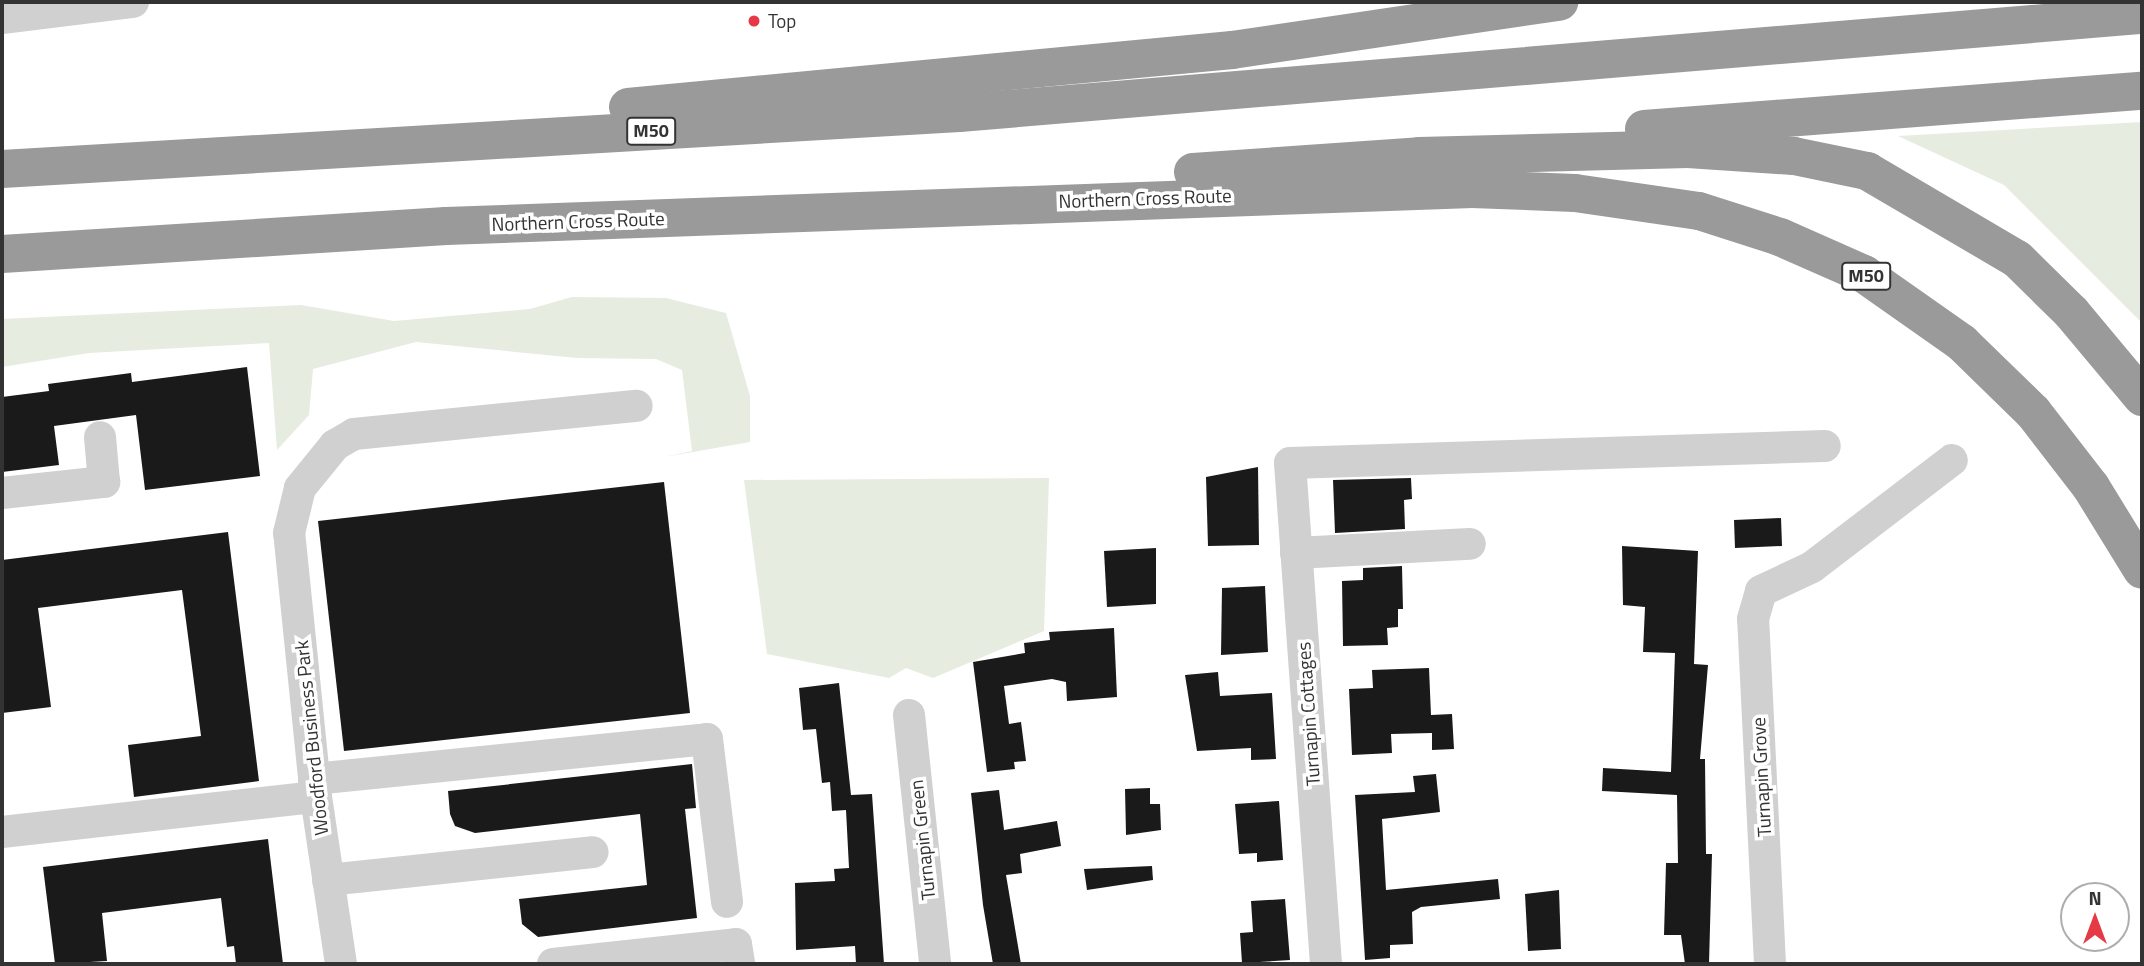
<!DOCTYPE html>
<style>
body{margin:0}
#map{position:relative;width:2144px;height:966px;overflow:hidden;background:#fff;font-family:"Titillium Web",sans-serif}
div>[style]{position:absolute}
.green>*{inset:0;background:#e6ecdf}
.building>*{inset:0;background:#1a1a1a}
.minor>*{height:32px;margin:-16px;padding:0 16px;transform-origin:16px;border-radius:16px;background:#d0d0d0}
.highway>*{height:38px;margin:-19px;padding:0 19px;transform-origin:19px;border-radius:19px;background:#9a9a9a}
.dots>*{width:19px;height:19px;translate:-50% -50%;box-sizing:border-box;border:4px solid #fff;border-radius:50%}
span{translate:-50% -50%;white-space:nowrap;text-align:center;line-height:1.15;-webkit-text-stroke:7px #fff;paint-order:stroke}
.shield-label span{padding:2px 5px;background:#fff;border:2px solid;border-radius:5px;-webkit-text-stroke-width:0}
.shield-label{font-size:18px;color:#333;font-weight:700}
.poi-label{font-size:19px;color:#333}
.left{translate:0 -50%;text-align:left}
.street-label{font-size:19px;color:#333}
.frame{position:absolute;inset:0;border:4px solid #333;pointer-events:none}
.north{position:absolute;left:2060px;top:882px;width:70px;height:70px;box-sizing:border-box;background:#fff;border:2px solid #adadad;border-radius:50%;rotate:0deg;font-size:19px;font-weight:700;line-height:28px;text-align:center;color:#333}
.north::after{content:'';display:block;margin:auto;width:24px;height:32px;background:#e63946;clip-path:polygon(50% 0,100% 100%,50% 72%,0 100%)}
</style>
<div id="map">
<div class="green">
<div style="clip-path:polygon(2142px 122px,2142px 323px,2004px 185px,1898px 136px)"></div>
<div style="clip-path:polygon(572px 297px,666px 298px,726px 313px,750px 396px,750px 442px,664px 457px,692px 451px,682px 370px,656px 359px,577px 358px,416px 342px,313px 369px,309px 415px,277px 450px,269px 343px,89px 353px,2px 367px,2px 319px,301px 305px,394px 321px,530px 309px)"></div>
<div style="clip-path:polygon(1049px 478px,1044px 631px,933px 678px,906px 668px,889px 678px,767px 654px,744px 480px)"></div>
</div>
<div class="building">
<div style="clip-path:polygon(247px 367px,260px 476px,145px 490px,136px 415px,54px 426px,59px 465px,2px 472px,2px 397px,49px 391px,48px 384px,131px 373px,132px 382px)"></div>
<div style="clip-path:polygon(1258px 467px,1259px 545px,1208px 546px,1206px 477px)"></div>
<div style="clip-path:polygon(1411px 478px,1412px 499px,1404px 500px,1405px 529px,1335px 533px,1333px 480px)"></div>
<div style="clip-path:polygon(664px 482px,690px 713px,344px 751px,318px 521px)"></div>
<div style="clip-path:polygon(1781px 518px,1782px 546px,1735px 548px,1734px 520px)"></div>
<div style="clip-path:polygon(228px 532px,259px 781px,134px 797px,128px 745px,201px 736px,182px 590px,38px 608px,51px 707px,2px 713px,2px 560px)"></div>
<div style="clip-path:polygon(1622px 546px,1698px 551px,1694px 664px,1708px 665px,1700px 759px,1705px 759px,1706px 854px,1712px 854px,1709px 964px,1685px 964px,1681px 935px,1664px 935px,1666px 863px,1678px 863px,1677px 795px,1602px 791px,1603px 768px,1671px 772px,1675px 653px,1643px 652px,1645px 607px,1623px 605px)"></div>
<div style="clip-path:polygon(1156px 548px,1156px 604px,1107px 607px,1104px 551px)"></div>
<div style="clip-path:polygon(1402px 566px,1403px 609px,1398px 609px,1398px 627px,1387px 628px,1388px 645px,1343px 646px,1342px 581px,1363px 580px,1363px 568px)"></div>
<div style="clip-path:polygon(1265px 586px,1268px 652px,1221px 655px,1222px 588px)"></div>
<div style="clip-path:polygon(1114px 628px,1117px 697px,1067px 701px,1066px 682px,1052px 679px,1004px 686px,1009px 724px,1021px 722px,1026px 761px,1014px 762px,1015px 769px,987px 772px,973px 662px,1025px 653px,1024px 643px,1050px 640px,1049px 632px)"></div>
<div style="clip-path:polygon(1429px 668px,1431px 715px,1452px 714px,1454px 749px,1432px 750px,1432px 733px,1391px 734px,1392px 753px,1352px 755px,1349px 689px,1373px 688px,1372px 670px)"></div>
<div style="clip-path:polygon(1218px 672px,1220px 696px,1272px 693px,1276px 759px,1251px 760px,1251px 748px,1197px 751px,1185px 675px)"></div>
<div style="clip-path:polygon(839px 683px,851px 795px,872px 794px,884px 964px,856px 964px,855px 946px,796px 950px,795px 883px,835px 881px,834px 869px,849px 868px,846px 810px,832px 811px,830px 782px,822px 783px,816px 729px,803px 730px,799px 688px)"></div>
<div style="clip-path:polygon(692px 764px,696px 808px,685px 809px,697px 918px,538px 937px,522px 924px,519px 899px,647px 885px,640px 814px,475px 833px,455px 826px,450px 814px,448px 791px)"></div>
<div style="clip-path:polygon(1436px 774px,1440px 812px,1382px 819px,1386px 890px,1498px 879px,1500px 899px,1421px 907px,1412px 912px,1413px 944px,1390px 945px,1390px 958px,1365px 960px,1355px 795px,1415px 792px,1413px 776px)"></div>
<div style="clip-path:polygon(1150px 788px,1150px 804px,1160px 804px,1161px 830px,1126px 835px,1125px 789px)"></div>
<div style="clip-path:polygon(999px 790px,1004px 830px,1057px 821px,1061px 846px,1020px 854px,1022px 873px,1006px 875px,1021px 964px,993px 964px,983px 905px,971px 793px)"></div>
<div style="clip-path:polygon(1279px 801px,1283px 860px,1257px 862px,1257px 853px,1239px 854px,1235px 804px)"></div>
<div style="clip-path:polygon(268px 839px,283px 964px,236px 964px,234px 946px,227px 947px,221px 898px,102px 913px,107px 961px,55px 964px,43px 867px)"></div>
<div style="clip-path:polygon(1152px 866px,1153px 880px,1087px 890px,1084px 869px)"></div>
<div style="clip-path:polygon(1559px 890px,1561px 949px,1528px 951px,1525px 894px)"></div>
<div style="clip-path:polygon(1285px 899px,1290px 960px,1242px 963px,1240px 933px,1253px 932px,1251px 901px)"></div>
</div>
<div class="minor">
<div style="left:2px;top:18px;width:132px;rotate:-7deg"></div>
<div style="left:2px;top:493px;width:103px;rotate:-6.2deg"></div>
<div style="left:104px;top:482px;width:45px;rotate:-95.1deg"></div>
<div style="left:1296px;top:553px;width:174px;rotate:-3deg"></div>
<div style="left:909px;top:715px;width:250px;rotate:84deg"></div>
<div style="left:314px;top:779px;width:395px;rotate:-5.8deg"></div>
<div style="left:707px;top:739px;width:164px;rotate:83deg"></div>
<div style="left:2px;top:832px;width:316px;rotate:-6.4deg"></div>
<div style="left:328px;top:880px;width:266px;rotate:-6deg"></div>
<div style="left:341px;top:964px;width:169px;rotate:-98.5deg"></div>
<div style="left:316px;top:797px;width:265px;rotate:-95.8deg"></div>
<div style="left:289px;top:533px;width:46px;rotate:-76.3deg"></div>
<div style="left:300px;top:488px;width:55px;rotate:-50.9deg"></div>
<div style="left:335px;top:445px;width:22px;rotate:-30deg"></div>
<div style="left:354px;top:434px;width:284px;rotate:-5.7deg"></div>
<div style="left:553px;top:964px;width:184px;rotate:-6.2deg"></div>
<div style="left:736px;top:944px;width:20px;rotate:81deg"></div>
<div style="left:1326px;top:964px;width:502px;rotate:-94.11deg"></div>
<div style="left:1290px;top:463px;width:535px;rotate:-1.82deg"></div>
<div style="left:1770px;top:964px;width:345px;rotate:-92.8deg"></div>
<div style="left:1753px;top:619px;width:29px;rotate:-74deg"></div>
<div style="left:1761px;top:591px;width:56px;rotate:-25.2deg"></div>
<div style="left:1812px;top:567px;width:176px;rotate:-37.4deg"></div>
</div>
<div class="highway">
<div style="left:628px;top:107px;width:607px;rotate:-5.39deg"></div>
<div style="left:1232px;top:50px;width:331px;rotate:-8.4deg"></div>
<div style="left:1644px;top:129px;width:499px;rotate:-4.4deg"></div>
<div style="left:2px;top:169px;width:959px;rotate:-3.35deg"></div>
<div style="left:959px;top:113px;width:1187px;rotate:-4.74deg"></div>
<div style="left:1193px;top:172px;width:227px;rotate:-4deg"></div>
<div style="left:1419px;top:156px;width:269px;rotate:-1.5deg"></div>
<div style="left:1688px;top:149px;width:106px;rotate:3.8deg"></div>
<div style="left:1794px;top:156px;width:75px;rotate:11.6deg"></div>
<div style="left:1867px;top:171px;width:174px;rotate:30.4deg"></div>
<div style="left:2017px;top:259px;width:76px;rotate:44.5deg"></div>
<div style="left:2071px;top:312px;width:111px;rotate:50.1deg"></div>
<div style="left:2px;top:254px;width:445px;rotate:-3.6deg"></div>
<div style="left:446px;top:226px;width:1027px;rotate:-2.07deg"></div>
<div style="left:1472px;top:189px;width:103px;rotate:2.2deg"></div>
<div style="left:1575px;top:193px;width:125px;rotate:8.3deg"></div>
<div style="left:1699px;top:211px;width:85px;rotate:17.8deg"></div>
<div style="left:1780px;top:237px;width:92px;rotate:23.8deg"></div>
<div style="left:1864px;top:274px;width:120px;rotate:35.1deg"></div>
<div style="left:1962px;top:343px;width:99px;rotate:44.2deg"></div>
<div style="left:2033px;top:412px;width:95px;rotate:52.3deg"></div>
<div style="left:2091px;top:487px;width:97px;rotate:58.4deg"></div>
</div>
<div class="dots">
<div style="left:754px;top:21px;background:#e63946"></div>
</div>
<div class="shield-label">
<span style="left:651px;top:131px">M50</span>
<span style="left:1866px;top:276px">M50</span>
</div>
<div class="poi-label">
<span class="left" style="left:768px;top:21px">Top</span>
</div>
<div class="street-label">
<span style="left:1145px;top:198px;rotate:-2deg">Northern Cross Route</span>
<span style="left:578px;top:221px;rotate:-2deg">Northern Cross Route</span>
<span style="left:1308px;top:714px;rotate:-94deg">Turnapin Cottages</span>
<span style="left:311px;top:738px;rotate:-96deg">Woodford Business Park</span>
<span style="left:1761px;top:777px;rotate:-93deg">Turnapin Grove</span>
<span style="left:922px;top:840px;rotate:-96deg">Turnapin Green</span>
</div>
<div class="frame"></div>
<div class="north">N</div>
</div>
